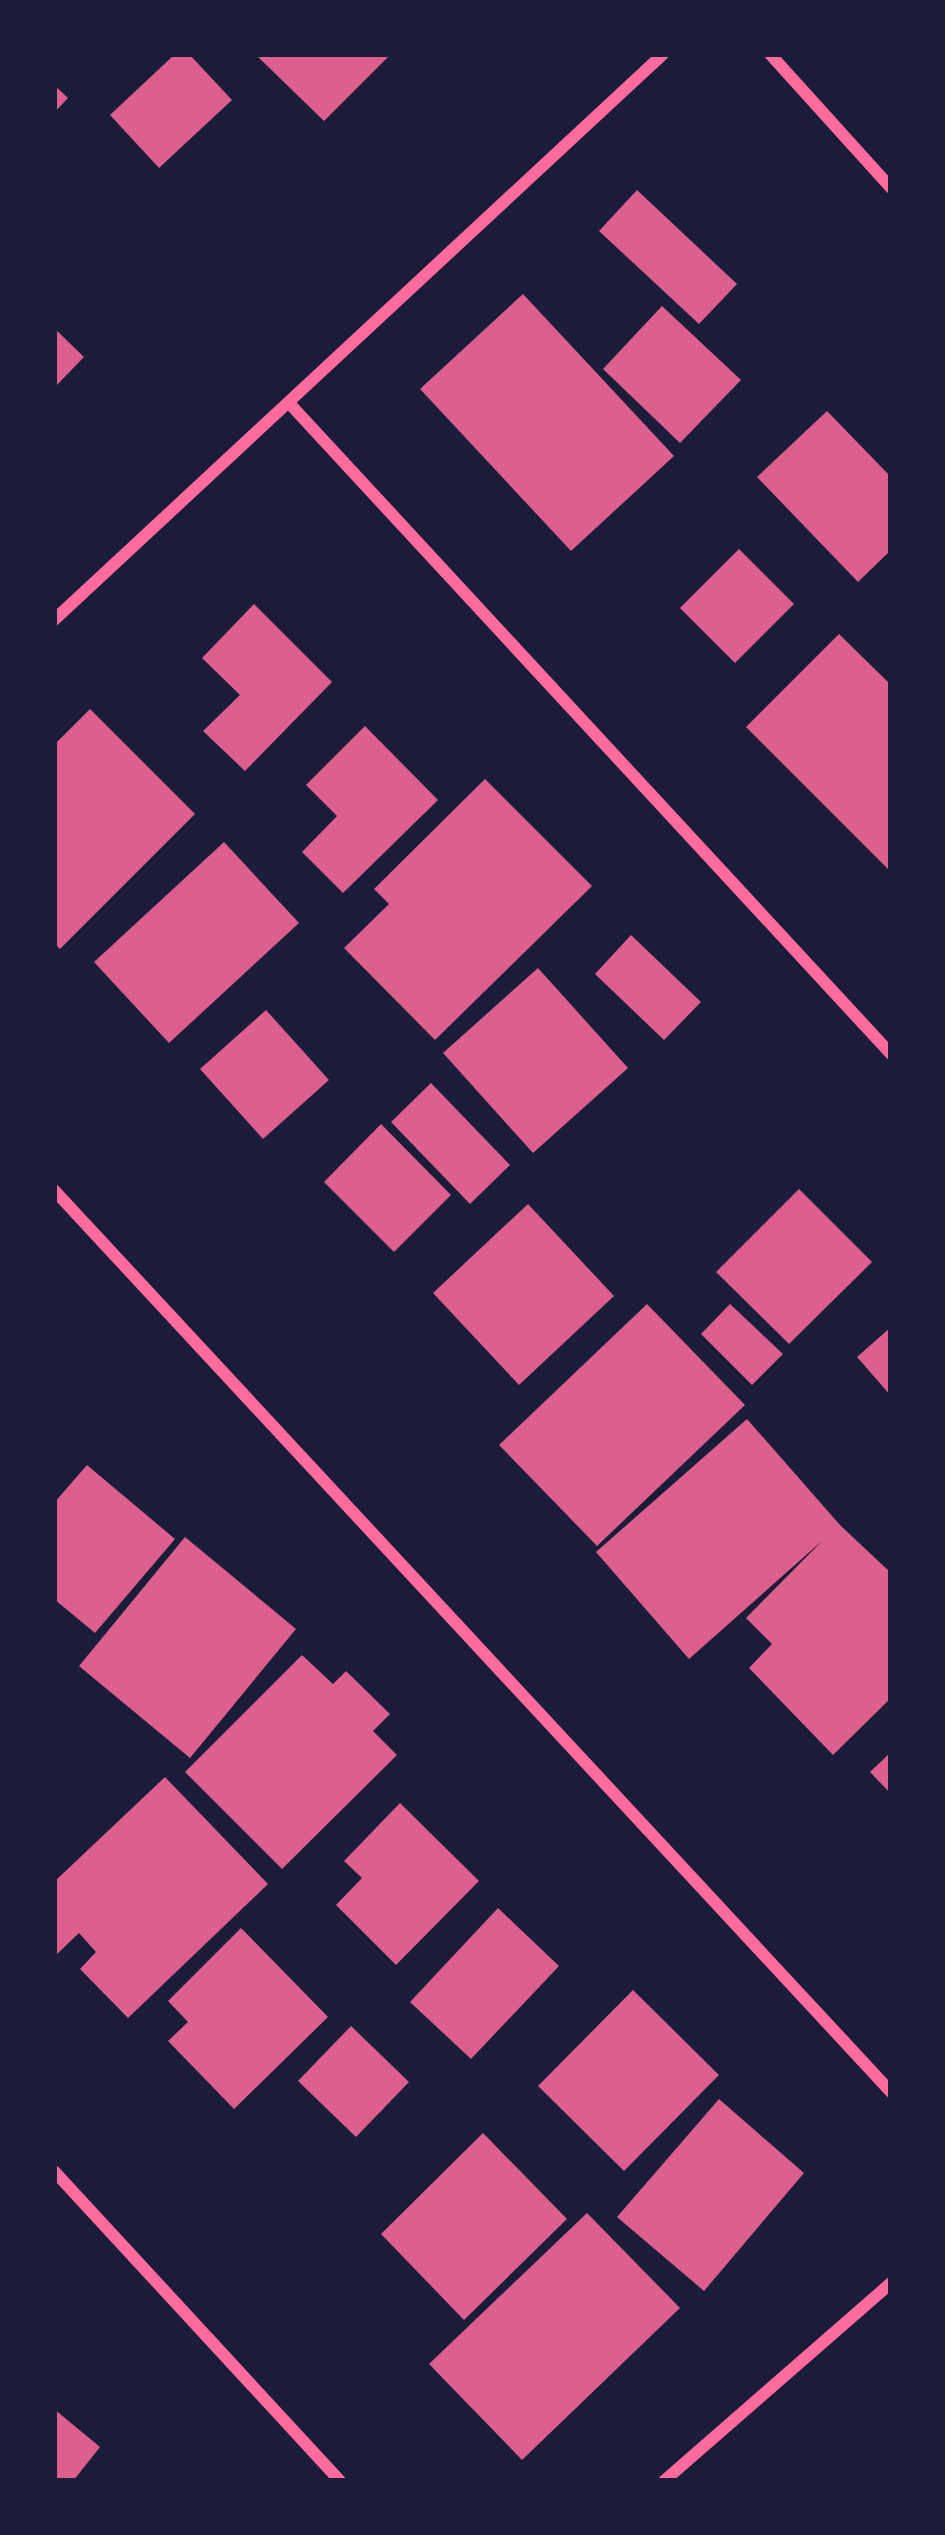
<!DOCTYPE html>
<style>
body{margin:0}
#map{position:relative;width:945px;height:2535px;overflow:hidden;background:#1b1b3a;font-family:Arial,sans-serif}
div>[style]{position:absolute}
.building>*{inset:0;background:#dd5f8e}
.minor>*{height:12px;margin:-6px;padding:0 6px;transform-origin:6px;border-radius:6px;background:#ff6b9d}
span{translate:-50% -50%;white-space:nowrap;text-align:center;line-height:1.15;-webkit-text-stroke:12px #1b1b3a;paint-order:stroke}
.frame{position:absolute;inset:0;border:57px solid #1b1b3a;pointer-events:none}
</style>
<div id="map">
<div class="building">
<div style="clip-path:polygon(175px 54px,189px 54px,232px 100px,159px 168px,110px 115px)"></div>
<div style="clip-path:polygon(255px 54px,391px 54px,324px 121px)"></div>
<div style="clip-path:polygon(54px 85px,68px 98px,54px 113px)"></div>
<div style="clip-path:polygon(637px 190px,737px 284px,699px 324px,599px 231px)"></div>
<div style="clip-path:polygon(523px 294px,674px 456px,571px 551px,420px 389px)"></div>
<div style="clip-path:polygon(662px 306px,741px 380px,680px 443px,603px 369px)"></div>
<div style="clip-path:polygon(54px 328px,84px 357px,54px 388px)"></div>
<div style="clip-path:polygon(827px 411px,891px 477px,891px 550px,858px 582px,757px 477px)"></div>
<div style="clip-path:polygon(739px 549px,794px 604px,735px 663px,680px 608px)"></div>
<div style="clip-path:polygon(254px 604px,332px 682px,245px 771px,203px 731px,240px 695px,202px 658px)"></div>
<div style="clip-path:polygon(839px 634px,891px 685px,891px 872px,746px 727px)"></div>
<div style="clip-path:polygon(90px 709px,195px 814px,60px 949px,54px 943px,54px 745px)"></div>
<div style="clip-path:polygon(365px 726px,438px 800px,343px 893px,302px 852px,337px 816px,306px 785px)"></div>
<div style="clip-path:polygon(485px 779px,592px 886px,435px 1040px,344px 948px,389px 904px,374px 889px)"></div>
<div style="clip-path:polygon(224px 842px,299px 923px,169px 1043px,94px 962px)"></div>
<div style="clip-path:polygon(631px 935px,701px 1002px,664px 1040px,595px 974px)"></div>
<div style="clip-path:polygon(538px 968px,628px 1068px,533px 1153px,443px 1053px)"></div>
<div style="clip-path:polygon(266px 1010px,329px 1080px,263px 1139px,200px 1069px)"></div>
<div style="clip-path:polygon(431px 1083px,510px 1165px,470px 1204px,391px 1122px)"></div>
<div style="clip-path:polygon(381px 1124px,451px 1195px,394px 1252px,324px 1182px)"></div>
<div style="clip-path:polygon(799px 1189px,872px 1262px,789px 1344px,716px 1272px)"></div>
<div style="clip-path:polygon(528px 1204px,614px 1296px,519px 1385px,433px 1293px)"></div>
<div style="clip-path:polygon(647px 1304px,745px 1405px,597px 1546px,499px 1445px)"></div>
<div style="clip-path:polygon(730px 1304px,783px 1354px,752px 1385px,701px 1334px)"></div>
<div style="clip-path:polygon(891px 1327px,891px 1396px,857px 1357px)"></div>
<div style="clip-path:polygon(747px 1419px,840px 1525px,891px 1573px,891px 1698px,833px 1755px,749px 1668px,772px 1644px,746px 1618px,823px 1540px,689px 1659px,596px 1552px)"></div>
<div style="clip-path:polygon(87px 1465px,175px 1539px,95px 1633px,54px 1599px,54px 1503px)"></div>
<div style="clip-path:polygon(185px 1537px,296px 1629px,190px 1758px,79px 1666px)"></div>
<div style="clip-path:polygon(302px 1655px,333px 1684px,346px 1671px,390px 1714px,373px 1731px,397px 1755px,282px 1869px,185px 1772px)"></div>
<div style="clip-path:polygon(891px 1752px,891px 1794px,870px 1772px)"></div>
<div style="clip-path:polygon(165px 1777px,268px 1884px,128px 2018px,80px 1969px,96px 1952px,79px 1933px,54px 1957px,54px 1882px)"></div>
<div style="clip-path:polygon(400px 1803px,479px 1881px,396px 1965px,336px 1905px,362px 1878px,344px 1861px)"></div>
<div style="clip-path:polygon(498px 1908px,559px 1966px,471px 2059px,410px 2002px)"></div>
<div style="clip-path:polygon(241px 1928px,328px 2017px,234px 2109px,168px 2041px,188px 2022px,168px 2001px)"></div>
<div style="clip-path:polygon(633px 1990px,719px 2075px,624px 2171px,538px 2086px)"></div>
<div style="clip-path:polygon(351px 2026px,409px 2082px,356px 2137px,298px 2081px)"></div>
<div style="clip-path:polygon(719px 2099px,804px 2173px,704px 2291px,617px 2217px)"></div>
<div style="clip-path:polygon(483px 2133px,567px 2219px,464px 2320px,381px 2234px)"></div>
<div style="clip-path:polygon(587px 2213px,680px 2308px,522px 2460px,429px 2364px)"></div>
<div style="clip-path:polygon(54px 2409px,100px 2447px,73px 2481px,54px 2481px)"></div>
</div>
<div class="minor">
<div style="left:770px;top:54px;width:181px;rotate:47.9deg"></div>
<div style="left:289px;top:403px;width:887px;rotate:47.24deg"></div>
<div style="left:54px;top:620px;width:831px;rotate:-42.9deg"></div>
<div style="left:54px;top:1190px;width:1231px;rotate:47.14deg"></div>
<div style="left:54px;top:2171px;width:422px;rotate:47.3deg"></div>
<div style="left:664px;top:2481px;width:301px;rotate:-41.1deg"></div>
</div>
<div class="frame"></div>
</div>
